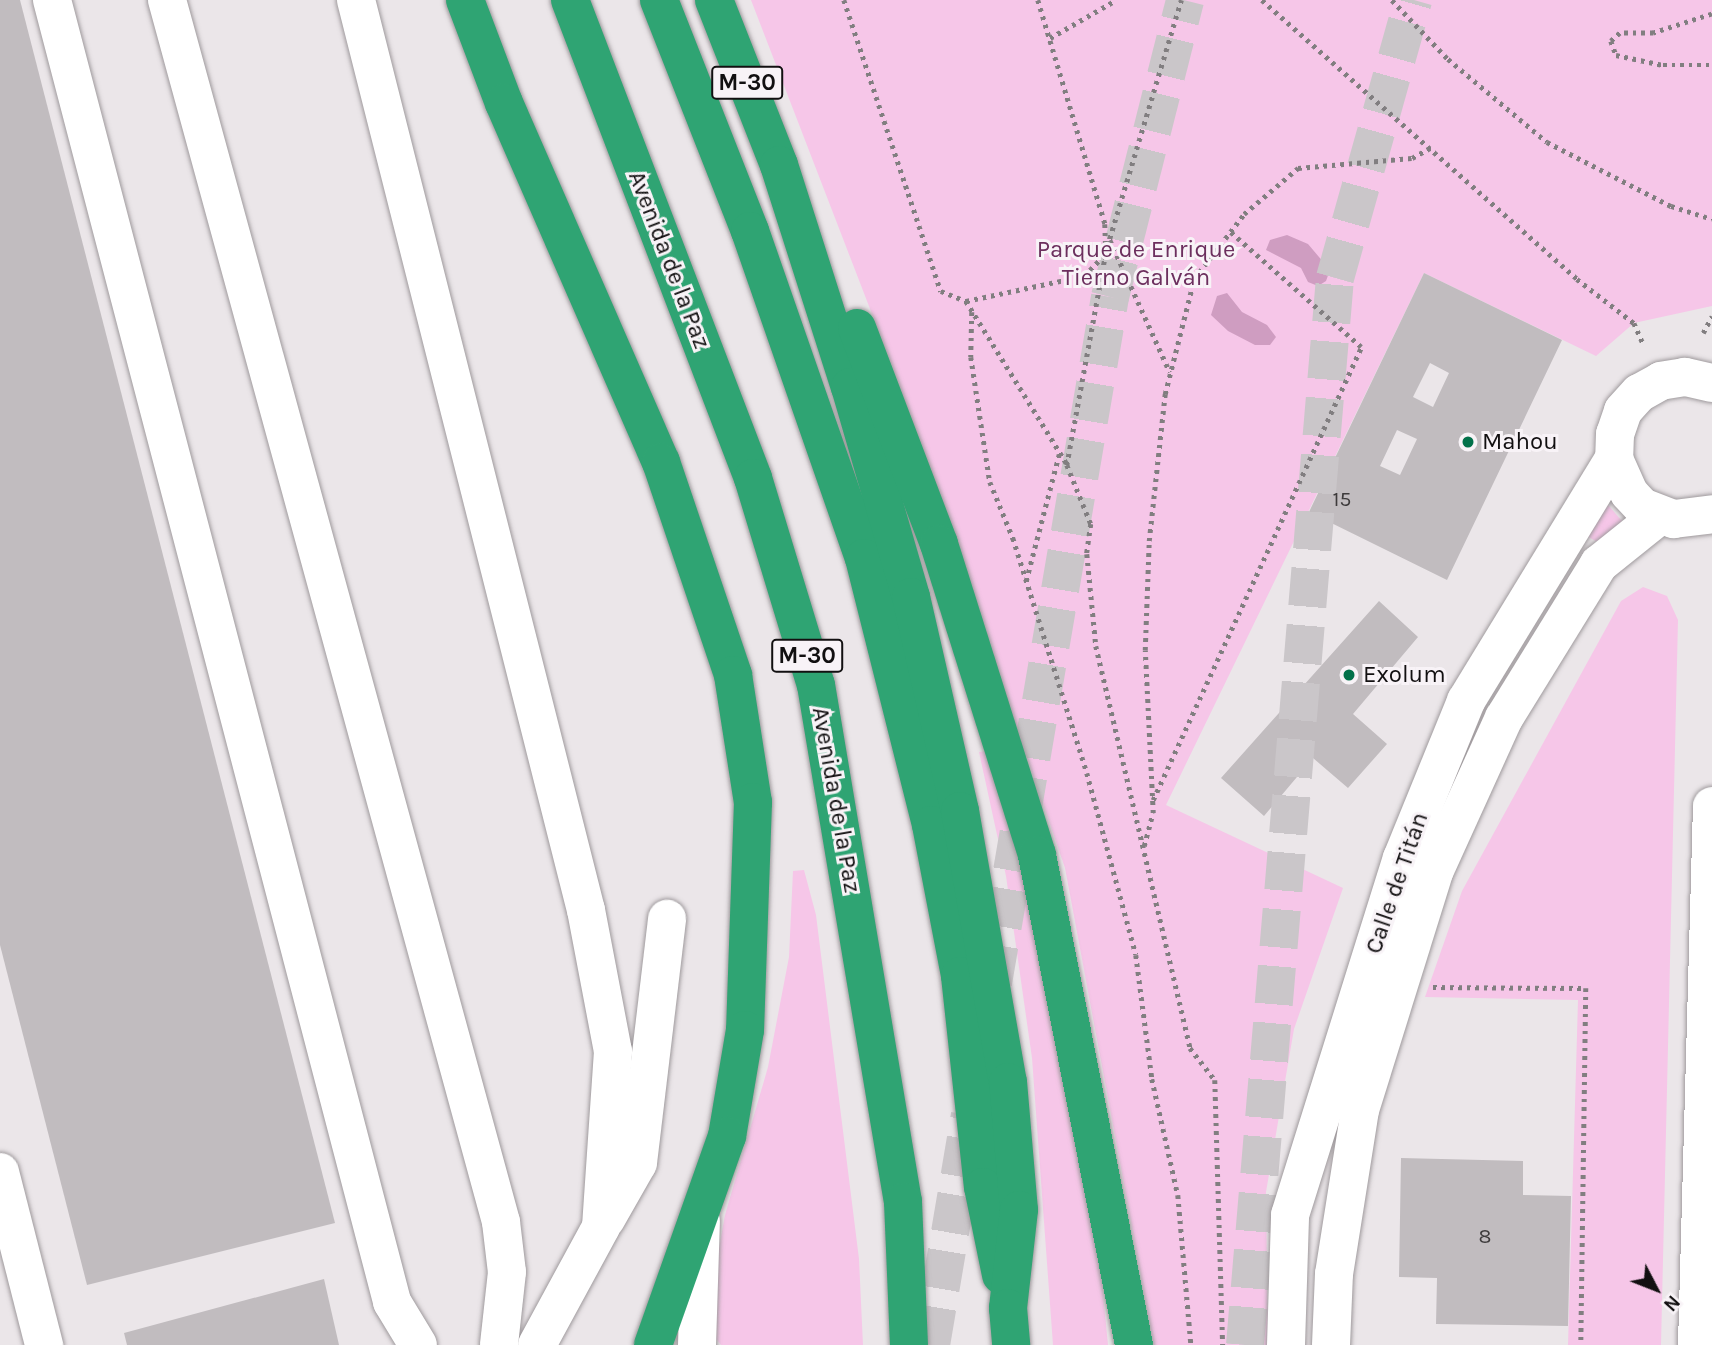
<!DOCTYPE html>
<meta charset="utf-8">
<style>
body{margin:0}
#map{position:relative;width:1712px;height:1345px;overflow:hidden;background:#ebe6e9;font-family:Karla,sans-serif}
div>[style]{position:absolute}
.green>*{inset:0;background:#f6c6e8}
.forest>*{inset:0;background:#cf9dc1}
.building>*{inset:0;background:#c1bcbf}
.highway-tunnel>*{height:38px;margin-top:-19px;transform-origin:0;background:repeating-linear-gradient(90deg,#cac6c9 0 38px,transparent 0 57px)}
.path>*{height:4.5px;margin-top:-2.25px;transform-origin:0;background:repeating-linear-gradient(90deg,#817e80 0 3.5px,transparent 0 8.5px)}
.roads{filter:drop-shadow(0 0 2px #9f9a9d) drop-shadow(0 0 2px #9f9a9d)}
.minor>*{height:38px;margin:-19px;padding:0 19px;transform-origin:19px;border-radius:19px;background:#fff}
.highway>*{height:38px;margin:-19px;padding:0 19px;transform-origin:19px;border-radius:19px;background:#2fa473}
.dots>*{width:19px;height:19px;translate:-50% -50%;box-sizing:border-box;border:4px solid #f8f3f7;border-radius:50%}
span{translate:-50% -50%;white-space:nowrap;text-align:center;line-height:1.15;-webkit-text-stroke:6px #f8f3f7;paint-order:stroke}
.number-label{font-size:21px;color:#3e3b3c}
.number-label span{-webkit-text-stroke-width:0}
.shield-label span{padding:2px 5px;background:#f8f3f7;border:2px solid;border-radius:5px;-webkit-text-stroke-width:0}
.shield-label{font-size:23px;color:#121011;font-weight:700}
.park-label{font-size:24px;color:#6c2f5e}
.street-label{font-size:24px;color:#121011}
.poi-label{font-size:24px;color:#121011}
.left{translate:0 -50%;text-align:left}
.north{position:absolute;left:1621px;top:1254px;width:70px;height:70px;-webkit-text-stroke:5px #f8f3f7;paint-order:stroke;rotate:132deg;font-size:19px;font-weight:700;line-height:28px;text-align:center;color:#121011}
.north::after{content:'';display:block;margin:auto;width:24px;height:32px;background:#121011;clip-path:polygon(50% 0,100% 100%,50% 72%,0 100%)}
</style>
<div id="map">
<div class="green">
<div style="clip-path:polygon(751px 0,1712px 0,1712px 306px,1634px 323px,1596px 356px,1424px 273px,1166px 805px,1343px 888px,1294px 1029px,1266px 1192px,1268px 1345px,1154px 1345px,1065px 868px,899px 384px)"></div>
<div style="clip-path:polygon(1602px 498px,1628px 528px,1601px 544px,1585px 535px)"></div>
<div style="clip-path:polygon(1643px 587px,1667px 596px,1678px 620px,1661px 1345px,1568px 1345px,1578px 1000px,1425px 997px,1462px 891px,1621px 601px)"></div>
<div style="clip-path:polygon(987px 751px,1020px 857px,1099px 1253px,1108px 1345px,1053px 1345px,1032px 1058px,1006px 876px,979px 752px)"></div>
<div style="clip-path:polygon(804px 870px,816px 915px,859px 1259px,863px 1345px,721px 1345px,712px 1334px,711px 1292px,725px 1215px,768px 1067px,789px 957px,793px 871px)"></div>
</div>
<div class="forest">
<div style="clip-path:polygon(1287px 235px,1308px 244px,1330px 270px,1326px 281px,1318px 286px,1308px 282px,1301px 268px,1266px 250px,1270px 240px)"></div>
<div style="clip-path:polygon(1227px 293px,1242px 312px,1267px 325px,1276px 337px,1270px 345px,1255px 345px,1228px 331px,1211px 315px,1217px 296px)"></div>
</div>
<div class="building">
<div style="clip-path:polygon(0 0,20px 0,335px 1223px,87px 1285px,0 945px)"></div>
<div style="clip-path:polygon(evenodd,1424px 273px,1562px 340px,1447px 580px,1309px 512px,1424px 273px,1430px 363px,1449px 373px,1433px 407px,1413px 397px,1430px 363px,1424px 273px,1397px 430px,1417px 439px,1400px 475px,1380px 466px,1397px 430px)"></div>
<div style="clip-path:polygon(1379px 601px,1418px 637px,1353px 714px,1387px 744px,1348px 788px,1313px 758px,1264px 816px,1221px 778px)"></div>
<div style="clip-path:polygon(1401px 1158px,1523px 1161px,1523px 1195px,1571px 1196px,1568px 1326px,1436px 1324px,1437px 1278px,1399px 1277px)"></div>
<div style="clip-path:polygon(324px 1279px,339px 1345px,127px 1345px,124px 1333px)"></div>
</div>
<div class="highway-tunnel">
<div style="left:993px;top:983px;width:696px;rotate:-80.32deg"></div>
<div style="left:1110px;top:297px;width:306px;rotate:-75.8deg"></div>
<div style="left:931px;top:1345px;width:233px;rotate:-80.4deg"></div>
<div style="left:1245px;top:1345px;width:1071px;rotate:-85.18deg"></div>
<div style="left:1335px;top:278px;width:289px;rotate:-74.3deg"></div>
</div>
<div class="path">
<div style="left:844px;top:0;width:307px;rotate:71.6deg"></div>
<div style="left:941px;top:291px;width:27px;rotate:22deg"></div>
<div style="left:966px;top:301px;width:121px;rotate:-12deg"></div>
<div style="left:1084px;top:276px;width:29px;rotate:-46deg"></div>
<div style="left:1038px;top:0;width:234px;rotate:73.3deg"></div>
<div style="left:1105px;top:224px;width:29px;rotate:88deg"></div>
<div style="left:1106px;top:253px;width:216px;rotate:100.4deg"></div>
<div style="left:1067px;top:465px;width:64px;rotate:67.9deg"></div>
<div style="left:1091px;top:524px;width:30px;rotate:98deg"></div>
<div style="left:1087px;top:554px;width:92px;rotate:84.4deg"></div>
<div style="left:1096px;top:646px;width:413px;rotate:76.8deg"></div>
<div style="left:1190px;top:1048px;width:41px;rotate:52deg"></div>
<div style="left:1215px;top:1080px;width:265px;rotate:88.3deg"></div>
<div style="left:1262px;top:0;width:421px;rotate:41.5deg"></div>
<div style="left:1577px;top:279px;width:72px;rotate:37.7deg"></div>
<div style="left:1634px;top:323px;width:22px;rotate:66deg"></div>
<div style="left:1392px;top:0;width:81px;rotate:46.5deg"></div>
<div style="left:1448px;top:59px;width:129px;rotate:40deg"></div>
<div style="left:1547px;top:142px;width:140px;rotate:27.3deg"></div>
<div style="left:1671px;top:206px;width:43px;rotate:17.6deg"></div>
<div style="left:1712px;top:14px;width:62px;rotate:162.1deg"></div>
<div style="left:1653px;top:33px;width:33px;rotate:180deg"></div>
<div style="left:1620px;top:33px;width:12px;rotate:138deg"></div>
<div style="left:1611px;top:41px;width:15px;rotate:70deg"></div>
<div style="left:1616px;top:55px;width:48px;rotate:12deg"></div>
<div style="left:1663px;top:65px;width:49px"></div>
<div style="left:1050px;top:38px;width:76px;rotate:-29.9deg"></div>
<div style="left:1110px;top:240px;width:145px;rotate:65.6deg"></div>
<div style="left:1107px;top:247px;width:258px;rotate:-73.3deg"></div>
<div style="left:966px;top:301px;width:192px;rotate:58.2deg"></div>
<div style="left:972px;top:312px;width:45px;rotate:91.3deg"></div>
<div style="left:971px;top:357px;width:126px;rotate:81.4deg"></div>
<div style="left:990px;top:482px;width:61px;rotate:67.7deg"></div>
<div style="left:1013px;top:538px;width:246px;rotate:72.5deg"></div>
<div style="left:1087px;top:773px;width:188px;rotate:74.9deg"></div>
<div style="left:1136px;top:955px;width:125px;rotate:82.6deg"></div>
<div style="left:1152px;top:1079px;width:119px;rotate:77.4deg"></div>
<div style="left:1178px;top:1195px;width:151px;rotate:85deg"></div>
<div style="left:1703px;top:333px;width:19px;rotate:-62deg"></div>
<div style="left:1026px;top:581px;width:131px;rotate:-75.4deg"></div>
<div style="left:1153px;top:800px;width:498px;rotate:-65.3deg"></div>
<div style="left:1361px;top:347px;width:174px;rotate:-138.7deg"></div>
<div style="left:1144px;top:846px;width:34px;rotate:-75deg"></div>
<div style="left:1153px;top:813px;width:163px;rotate:-92.8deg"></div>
<div style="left:1145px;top:650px;width:109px;rotate:-87.9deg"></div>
<div style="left:1149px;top:541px;width:148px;rotate:-83.8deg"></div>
<div style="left:1165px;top:394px;width:119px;rotate:-75.8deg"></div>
<div style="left:1194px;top:279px;width:82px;rotate:-52.4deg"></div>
<div style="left:1244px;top:214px;width:71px;rotate:-40.4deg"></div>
<div style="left:1298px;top:168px;width:114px;rotate:-5deg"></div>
<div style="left:1412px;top:158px;width:21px;rotate:-29deg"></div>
<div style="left:1433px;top:987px;width:153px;rotate:0.4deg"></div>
<div style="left:1586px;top:988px;width:357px;rotate:90.8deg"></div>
</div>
<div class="roads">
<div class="minor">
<div style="left:52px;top:0;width:1346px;rotate:75.36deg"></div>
<div style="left:392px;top:1302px;width:50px;rotate:58.8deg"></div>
<div style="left:167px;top:0;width:1267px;rotate:74.71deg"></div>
<div style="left:501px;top:1222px;width:50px;rotate:83.2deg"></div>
<div style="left:507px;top:1272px;width:73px;rotate:96.3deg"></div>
<div style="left:356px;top:0;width:939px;rotate:75.82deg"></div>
<div style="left:586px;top:910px;width:144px;rotate:79.2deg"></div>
<div style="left:613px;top:1051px;width:176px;rotate:93.9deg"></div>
<div style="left:601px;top:1227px;width:134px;rotate:118.5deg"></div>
<div style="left:1712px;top:383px;width:28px;rotate:-167deg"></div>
<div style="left:1685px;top:377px;width:24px;rotate:171deg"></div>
<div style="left:1661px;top:381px;width:25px;rotate:151deg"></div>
<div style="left:1639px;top:393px;width:24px;rotate:132deg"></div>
<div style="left:1623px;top:411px;width:24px;rotate:109deg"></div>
<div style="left:1615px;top:434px;width:25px;rotate:92deg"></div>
<div style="left:1614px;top:459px;width:37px;rotate:66deg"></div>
<div style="left:1629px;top:493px;width:19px;rotate:47deg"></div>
<div style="left:1642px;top:507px;width:34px;rotate:21deg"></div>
<div style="left:1674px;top:519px;width:38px;rotate:-7deg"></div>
<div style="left:0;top:1172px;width:179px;rotate:75.7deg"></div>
<div style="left:606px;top:1219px;width:64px;rotate:-60.3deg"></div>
<div style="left:638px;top:1163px;width:246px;rotate:-83.2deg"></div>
<div style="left:697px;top:1345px;width:124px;rotate:-88.2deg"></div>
<div style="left:1286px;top:1345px;width:130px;rotate:-88.2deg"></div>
<div style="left:1290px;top:1215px;width:374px;rotate:-72.6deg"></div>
<div style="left:1402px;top:858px;width:170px;rotate:-67.8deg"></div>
<div style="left:1466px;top:701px;width:284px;rotate:-58.6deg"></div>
<div style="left:1331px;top:1345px;width:71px;rotate:-87.6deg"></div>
<div style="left:1334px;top:1274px;width:166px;rotate:-81deg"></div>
<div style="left:1360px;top:1110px;width:249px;rotate:-72.7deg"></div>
<div style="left:1434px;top:872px;width:169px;rotate:-65.6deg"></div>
<div style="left:1504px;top:718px;width:181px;rotate:-58.3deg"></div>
<div style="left:1599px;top:564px;width:77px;rotate:-38.7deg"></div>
<div style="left:1697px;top:1345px;width:539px;rotate:-88.41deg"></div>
</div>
<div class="highway">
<div style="left:465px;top:0;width:110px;rotate:69.3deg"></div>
<div style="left:504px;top:103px;width:392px;rotate:66.4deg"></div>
<div style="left:661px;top:462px;width:225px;rotate:71.3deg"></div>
<div style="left:733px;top:675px;width:129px;rotate:81.1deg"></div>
<div style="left:753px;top:802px;width:228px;rotate:92deg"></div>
<div style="left:745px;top:1030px;width:108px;rotate:99.6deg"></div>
<div style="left:727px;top:1136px;width:222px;rotate:109.5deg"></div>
<div style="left:570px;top:0;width:512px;rotate:69.05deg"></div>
<div style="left:753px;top:478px;width:216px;rotate:73.1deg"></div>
<div style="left:816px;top:685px;width:524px;rotate:80.45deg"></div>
<div style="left:903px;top:1202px;width:143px;rotate:87.6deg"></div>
<div style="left:659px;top:0;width:248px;rotate:68.5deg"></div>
<div style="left:750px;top:231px;width:346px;rotate:70.8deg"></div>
<div style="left:864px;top:558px;width:275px;rotate:75.9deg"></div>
<div style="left:931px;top:825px;width:154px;rotate:79.1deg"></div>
<div style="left:960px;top:976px;width:212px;rotate:83.8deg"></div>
<div style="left:983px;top:1187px;width:90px;rotate:78.4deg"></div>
<div style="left:714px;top:0;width:177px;rotate:68.5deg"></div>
<div style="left:779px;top:165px;width:233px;rotate:72.3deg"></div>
<div style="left:850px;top:387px;width:219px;rotate:73.8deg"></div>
<div style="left:911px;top:597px;width:220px;rotate:77.1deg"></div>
<div style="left:960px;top:811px;width:275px;rotate:80deg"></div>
<div style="left:1008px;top:1082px;width:128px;rotate:85.1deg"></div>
<div style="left:1019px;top:1210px;width:99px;rotate:96.4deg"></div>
<div style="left:1008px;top:1308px;width:37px;rotate:85deg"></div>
<div style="left:857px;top:328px;width:231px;rotate:69.2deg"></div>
<div style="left:939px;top:544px;width:326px;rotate:72.5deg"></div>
<div style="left:1037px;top:855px;width:500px;rotate:78.8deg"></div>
</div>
</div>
<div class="dots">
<div style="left:1468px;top:442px;background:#02714a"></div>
<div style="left:1349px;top:675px;background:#02714a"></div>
</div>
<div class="number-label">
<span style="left:1342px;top:499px">15</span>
<span style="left:1485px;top:1236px">8</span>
</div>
<div class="shield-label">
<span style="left:747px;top:83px">M-30</span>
<span style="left:807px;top:656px">M-30</span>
</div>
<div class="park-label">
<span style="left:1136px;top:264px">Parque de Enrique<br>Tierno Galván</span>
</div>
<div class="street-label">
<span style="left:669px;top:260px;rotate:69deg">Avenida de la Paz</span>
<span style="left:836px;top:800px;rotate:80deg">Avenida de la Paz</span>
<span style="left:1397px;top:883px;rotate:-71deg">Calle de Titán</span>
</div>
<div class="poi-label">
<span class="left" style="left:1482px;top:442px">Mahou</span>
<span class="left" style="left:1363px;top:675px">Exolum</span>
</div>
<div class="north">N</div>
</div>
